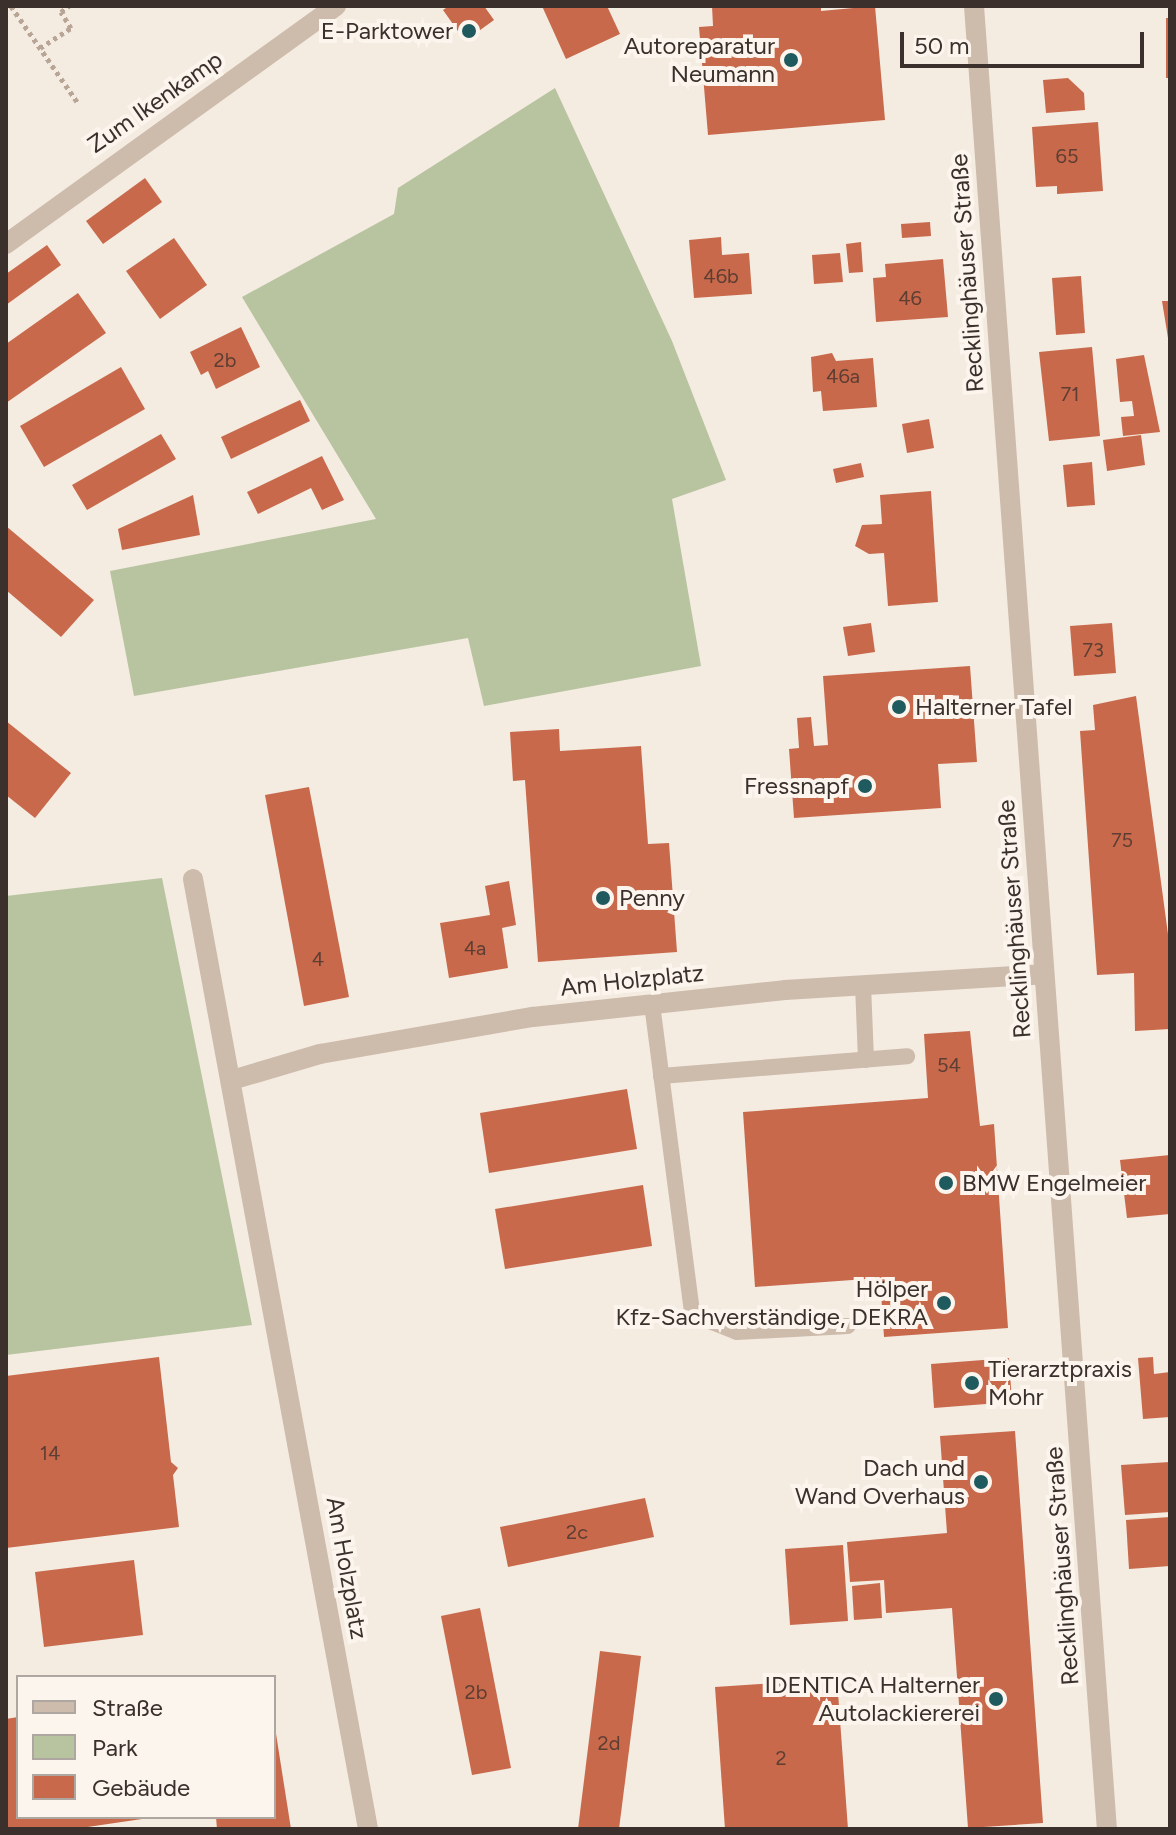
<!DOCTYPE html>
<meta charset="utf-8">
<style>
body{margin:0}
#map{position:relative;width:1176px;height:1835px;overflow:hidden;background:#f4ebe1;font-family:Figtree,sans-serif}
div>[style]{position:absolute}
.green>*{inset:0;background:#b8c4a0}
.building>*{inset:0;background:#c8694b}
.path>*{height:5px;margin-top:-2.5px;transform-origin:0;background:repeating-linear-gradient(90deg,#b9a596 0 4px,transparent 0 8px)}
.service>*{height:16px;margin:-8px;padding:0 8px;transform-origin:8px;border-radius:8px;background:#cdbbac}
.minor>*{height:20px;margin:-10px;padding:0 10px;transform-origin:10px;border-radius:10px;background:#cdbbac}
.dots>*{width:22px;height:22px;translate:-50% -50%;box-sizing:border-box;border:4px solid #fbf5ee;border-radius:50%}
span{translate:-50% -50%;white-space:nowrap;text-align:center;line-height:1.15;-webkit-text-stroke:8px #fbf5ee;paint-order:stroke}
.number-label{font-size:20px;color:#5e3e33}
.number-label span{-webkit-text-stroke-width:0}
.poi-label{font-size:24px;color:#3b302b}
.right{translate:-100% -50%;text-align:right}
.left{translate:0 -50%;text-align:left}
.street-label{font-size:24px;color:#3b302b}
.frame{position:absolute;inset:0;border:8px solid #3b302b;pointer-events:none}
.legend{position:absolute;left:16px;top:1675px;width:260px;height:144px;box-sizing:border-box;background:#fbf5ee;border:2px solid #aea6a0;margin:0;padding:10px 14px;list-style:none;font-size:24px;color:#3b302b}
.legend li{display:flex;align-items:center;gap:16px;height:40px}
.legend b{width:40px;border:2px solid #aea6a0}
.scale{position:absolute;left:900px;top:32px;width:244px;height:36px;box-sizing:border-box;border:4px solid #3b302b;border-top:0;padding-left:10px;font-size:24px;line-height:28px;white-space:nowrap;color:#3b302b;-webkit-text-stroke:6px #fbf5ee;paint-order:stroke}
</style>
<div id="map">
<div class="green">
<div style="clip-path:polygon(555px 88px,672px 341px,726px 480px,672px 499px,701px 666px,484px 706px,468px 638px,134px 696px,110px 571px,376px 519px,242px 297px,394px 214px,398px 188px)"></div>
<div style="clip-path:polygon(162px 878px,252px 1325px,6px 1355px,6px 896px)"></div>
</div>
<div class="building">
<div style="clip-path:polygon(449px 6px,484px 6px,494px 20px,465px 41px,443px 10px)"></div>
<div style="clip-path:polygon(542px 6px,607px 6px,620px 34px,566px 59px)"></div>
<div style="clip-path:polygon(712px 6px,821px 6px,821px 11px,875px 6px,885px 120px,708px 135px,699px 27px,713px 26px)"></div>
<div style="clip-path:polygon(1166px 18px,1170px 18px,1170px 78px,1166px 78px)"></div>
<div style="clip-path:polygon(1068px 78px,1084px 93px,1085px 110px,1046px 113px,1043px 80px)"></div>
<div style="clip-path:polygon(1098px 122px,1103px 191px,1057px 194px,1057px 186px,1036px 187px,1032px 127px)"></div>
<div style="clip-path:polygon(145px 178px,162px 202px,103px 244px,86px 221px)"></div>
<div style="clip-path:polygon(930px 222px,931px 236px,902px 238px,901px 224px)"></div>
<div style="clip-path:polygon(721px 237px,722px 255px,749px 253px,752px 294px,694px 298px,689px 240px)"></div>
<div style="clip-path:polygon(174px 238px,207px 285px,160px 319px,126px 271px)"></div>
<div style="clip-path:polygon(861px 242px,863px 272px,849px 273px,846px 244px)"></div>
<div style="clip-path:polygon(47px 245px,61px 265px,6px 305px,6px 274px)"></div>
<div style="clip-path:polygon(840px 253px,843px 282px,814px 284px,812px 255px)"></div>
<div style="clip-path:polygon(943px 259px,948px 317px,876px 322px,873px 278px,886px 277px,885px 264px)"></div>
<div style="clip-path:polygon(1081px 276px,1085px 333px,1056px 335px,1052px 278px)"></div>
<div style="clip-path:polygon(78px 293px,106px 333px,6px 403px,6px 344px)"></div>
<div style="clip-path:polygon(1162px 301px,1170px 301px,1170px 338px,1168px 338px)"></div>
<div style="clip-path:polygon(241px 327px,260px 367px,216px 389px,208px 371px,201px 375px,190px 352px)"></div>
<div style="clip-path:polygon(1092px 347px,1100px 436px,1049px 441px,1039px 352px)"></div>
<div style="clip-path:polygon(832px 353px,836px 361px,873px 358px,877px 407px,823px 411px,821px 391px,813px 392px,811px 357px)"></div>
<div style="clip-path:polygon(1144px 355px,1160px 432px,1123px 436px,1121px 417px,1134px 416px,1132px 401px,1120px 402px,1116px 359px)"></div>
<div style="clip-path:polygon(121px 367px,145px 409px,44px 467px,20px 426px)"></div>
<div style="clip-path:polygon(300px 400px,310px 421px,231px 459px,221px 437px)"></div>
<div style="clip-path:polygon(929px 419px,934px 448px,907px 453px,902px 424px)"></div>
<div style="clip-path:polygon(161px 434px,176px 459px,87px 510px,72px 485px)"></div>
<div style="clip-path:polygon(1141px 435px,1145px 465px,1107px 471px,1103px 440px)"></div>
<div style="clip-path:polygon(322px 456px,344px 500px,322px 510px,311px 488px,258px 514px,247px 492px)"></div>
<div style="clip-path:polygon(1092px 462px,1095px 505px,1067px 507px,1063px 465px)"></div>
<div style="clip-path:polygon(861px 463px,864px 477px,836px 483px,833px 469px)"></div>
<div style="clip-path:polygon(931px 491px,938px 602px,888px 606px,884px 553px,869px 554px,855px 546px,862px 525px,882px 524px,880px 495px)"></div>
<div style="clip-path:polygon(193px 495px,200px 535px,122px 550px,118px 529px)"></div>
<div style="clip-path:polygon(6px 526px,94px 600px,61px 637px,6px 590px)"></div>
<div style="clip-path:polygon(871px 623px,875px 652px,848px 656px,843px 627px)"></div>
<div style="clip-path:polygon(1112px 623px,1116px 673px,1074px 676px,1070px 626px)"></div>
<div style="clip-path:polygon(970px 666px,977px 762px,938px 764px,941px 808px,794px 818px,789px 749px,799px 748px,797px 718px,811px 717px,814px 746px,828px 745px,823px 676px)"></div>
<div style="clip-path:polygon(1136px 696px,1170px 949px,1170px 1029px,1135px 1031px,1134px 973px,1097px 975px,1080px 731px,1095px 730px,1093px 705px)"></div>
<div style="clip-path:polygon(6px 721px,71px 773px,35px 818px,6px 795px)"></div>
<div style="clip-path:polygon(559px 729px,560px 751px,641px 746px,648px 844px,669px 843px,677px 952px,538px 962px,525px 780px,513px 781px,510px 732px)"></div>
<div style="clip-path:polygon(309px 787px,349px 997px,304px 1006px,265px 795px)"></div>
<div style="clip-path:polygon(509px 881px,516px 925px,502px 928px,508px 968px,449px 978px,440px 923px,490px 915px,485px 886px)"></div>
<div style="clip-path:polygon(970px 1031px,980px 1126px,994px 1124px,1008px 1328px,884px 1337px,880px 1278px,755px 1287px,743px 1112px,928px 1098px,924px 1034px)"></div>
<div style="clip-path:polygon(627px 1089px,637px 1149px,489px 1173px,480px 1113px)"></div>
<div style="clip-path:polygon(1170px 1155px,1170px 1214px,1127px 1218px,1120px 1160px)"></div>
<div style="clip-path:polygon(643px 1185px,652px 1246px,505px 1269px,495px 1209px)"></div>
<div style="clip-path:polygon(159px 1357px,171px 1462px,178px 1468px,173px 1475px,179px 1527px,6px 1548px,6px 1376px)"></div>
<div style="clip-path:polygon(1153px 1357px,1154px 1374px,1170px 1372px,1170px 1417px,1143px 1419px,1138px 1358px)"></div>
<div style="clip-path:polygon(1009px 1358px,1012px 1402px,934px 1408px,931px 1364px)"></div>
<div style="clip-path:polygon(1015px 1431px,1043px 1823px,968px 1828px,952px 1608px,886px 1613px,884px 1580px,850px 1582px,847px 1542px,947px 1533px,940px 1436px)"></div>
<div style="clip-path:polygon(1170px 1462px,1170px 1512px,1125px 1515px,1121px 1465px)"></div>
<div style="clip-path:polygon(645px 1498px,654px 1537px,508px 1567px,500px 1527px)"></div>
<div style="clip-path:polygon(1170px 1517px,1170px 1566px,1129px 1569px,1126px 1520px)"></div>
<div style="clip-path:polygon(843px 1545px,848px 1621px,790px 1625px,785px 1549px)"></div>
<div style="clip-path:polygon(134px 1560px,143px 1635px,44px 1647px,35px 1572px)"></div>
<div style="clip-path:polygon(880px 1583px,882px 1618px,854px 1620px,852px 1586px)"></div>
<div style="clip-path:polygon(480px 1608px,511px 1768px,472px 1775px,441px 1616px)"></div>
<div style="clip-path:polygon(600px 1651px,641px 1656px,619px 1829px,578px 1829px)"></div>
<div style="clip-path:polygon(837px 1679px,848px 1829px,725px 1829px,715px 1687px)"></div>
<div style="clip-path:polygon(18px 1717px,18px 1817px,142px 1819px,74px 1829px,6px 1829px,6px 1719px)"></div>
<div style="clip-path:polygon(274px 1721px,291px 1829px,217px 1829px,216px 1817px,274px 1817px)"></div>
</div>
<div class="path">
<div style="left:11px;top:6px;width:118px;rotate:55.4deg"></div>
<div style="left:40px;top:48px;width:37px;rotate:-33deg"></div>
<div style="left:71px;top:28px;width:19px;rotate:-122deg"></div>
<div style="left:61px;top:12px;width:10px;rotate:-37deg"></div>
</div>
<div class="service">
<div style="left:863px;top:985px;width:75px;rotate:87.7deg"></div>
<div style="left:652px;top:1004px;width:313px;rotate:82.6deg"></div>
<div style="left:692px;top:1314px;width:48px;rotate:21.8deg"></div>
<div style="left:737px;top:1332px;width:111px;rotate:-3.1deg"></div>
<div style="left:661px;top:1076px;width:247px;rotate:-4.6deg"></div>
</div>
<div class="minor">
<div style="left:974px;top:6px;width:1828px;rotate:85.83deg"></div>
<div style="left:6px;top:244px;width:407px;rotate:-35.8deg"></div>
<div style="left:193px;top:879px;width:966px;rotate:79.56deg"></div>
<div style="left:232px;top:1080px;width:92px;rotate:-16.5deg"></div>
<div style="left:320px;top:1054px;width:216px;rotate:-9.9deg"></div>
<div style="left:533px;top:1017px;width:253px;rotate:-6.1deg"></div>
<div style="left:785px;top:990px;width:259px;rotate:-3.5deg"></div>
</div>
<div class="dots">
<div style="left:469px;top:31px;background:#1f5a5e"></div>
<div style="left:791px;top:60px;background:#1f5a5e"></div>
<div style="left:899px;top:707px;background:#1f5a5e"></div>
<div style="left:865px;top:786px;background:#1f5a5e"></div>
<div style="left:603px;top:898px;background:#1f5a5e"></div>
<div style="left:946px;top:1183px;background:#1f5a5e"></div>
<div style="left:944px;top:1303px;background:#1f5a5e"></div>
<div style="left:972px;top:1383px;background:#1f5a5e"></div>
<div style="left:981px;top:1482px;background:#1f5a5e"></div>
<div style="left:996px;top:1699px;background:#1f5a5e"></div>
</div>
<div class="number-label">
<span style="left:1067px;top:156px">65</span>
<span style="left:721px;top:276px">46b</span>
<span style="left:910px;top:298px">46</span>
<span style="left:225px;top:360px">2b</span>
<span style="left:843px;top:376px">46a</span>
<span style="left:1070px;top:394px">71</span>
<span style="left:1093px;top:650px">73</span>
<span style="left:1122px;top:840px">75</span>
<span style="left:475px;top:948px">4a</span>
<span style="left:318px;top:959px">4</span>
<span style="left:949px;top:1065px">54</span>
<span style="left:50px;top:1453px">14</span>
<span style="left:577px;top:1532px">2c</span>
<span style="left:476px;top:1692px">2b</span>
<span style="left:609px;top:1743px">2d</span>
<span style="left:781px;top:1758px">2</span>
</div>
<div class="poi-label">
<span class="right" style="left:453px;top:31px">E-Parktower</span>
<span class="right" style="left:775px;top:60px">Autoreparatur<br>Neumann</span>
<span class="left" style="left:915px;top:707px">Halterner Tafel</span>
<span class="right" style="left:849px;top:786px">Fressnapf</span>
<span class="left" style="left:619px;top:898px">Penny</span>
<span class="left" style="left:962px;top:1183px">BMW Engelmeier</span>
<span class="right" style="left:928px;top:1303px">Hölper<br>Kfz-Sachverständige, DEKRA</span>
<span class="left" style="left:988px;top:1383px">Tierarztpraxis<br>Mohr</span>
<span class="right" style="left:965px;top:1482px">Dach und<br>Wand Overhaus</span>
<span class="right" style="left:980px;top:1699px">IDENTICA Halterner<br>Autolackiererei</span>
</div>
<div class="street-label">
<span style="left:155px;top:102px;rotate:-35deg">Zum Ikenkamp</span>
<span style="left:967px;top:273px;rotate:-94deg">Recklinghäuser Straße</span>
<span style="left:1014px;top:919px;rotate:-94deg">Recklinghäuser Straße</span>
<span style="left:632px;top:980px;rotate:-6deg">Am Holzplatz</span>
<span style="left:1062px;top:1566px;rotate:-94deg">Recklinghäuser Straße</span>
<span style="left:347px;top:1568px;rotate:80deg">Am Holzplatz</span>
</div>
<div class="frame"></div>
<ul class="legend">
<li><b style="height:10px;background:#cdbbac"></b>Straße</li>
<li><b style="height:22px;background:#b8c4a0"></b>Park</li>
<li><b style="height:22px;background:#c8694b"></b>Gebäude</li>
</ul>
<div class="scale">50 m</div>
</div>
